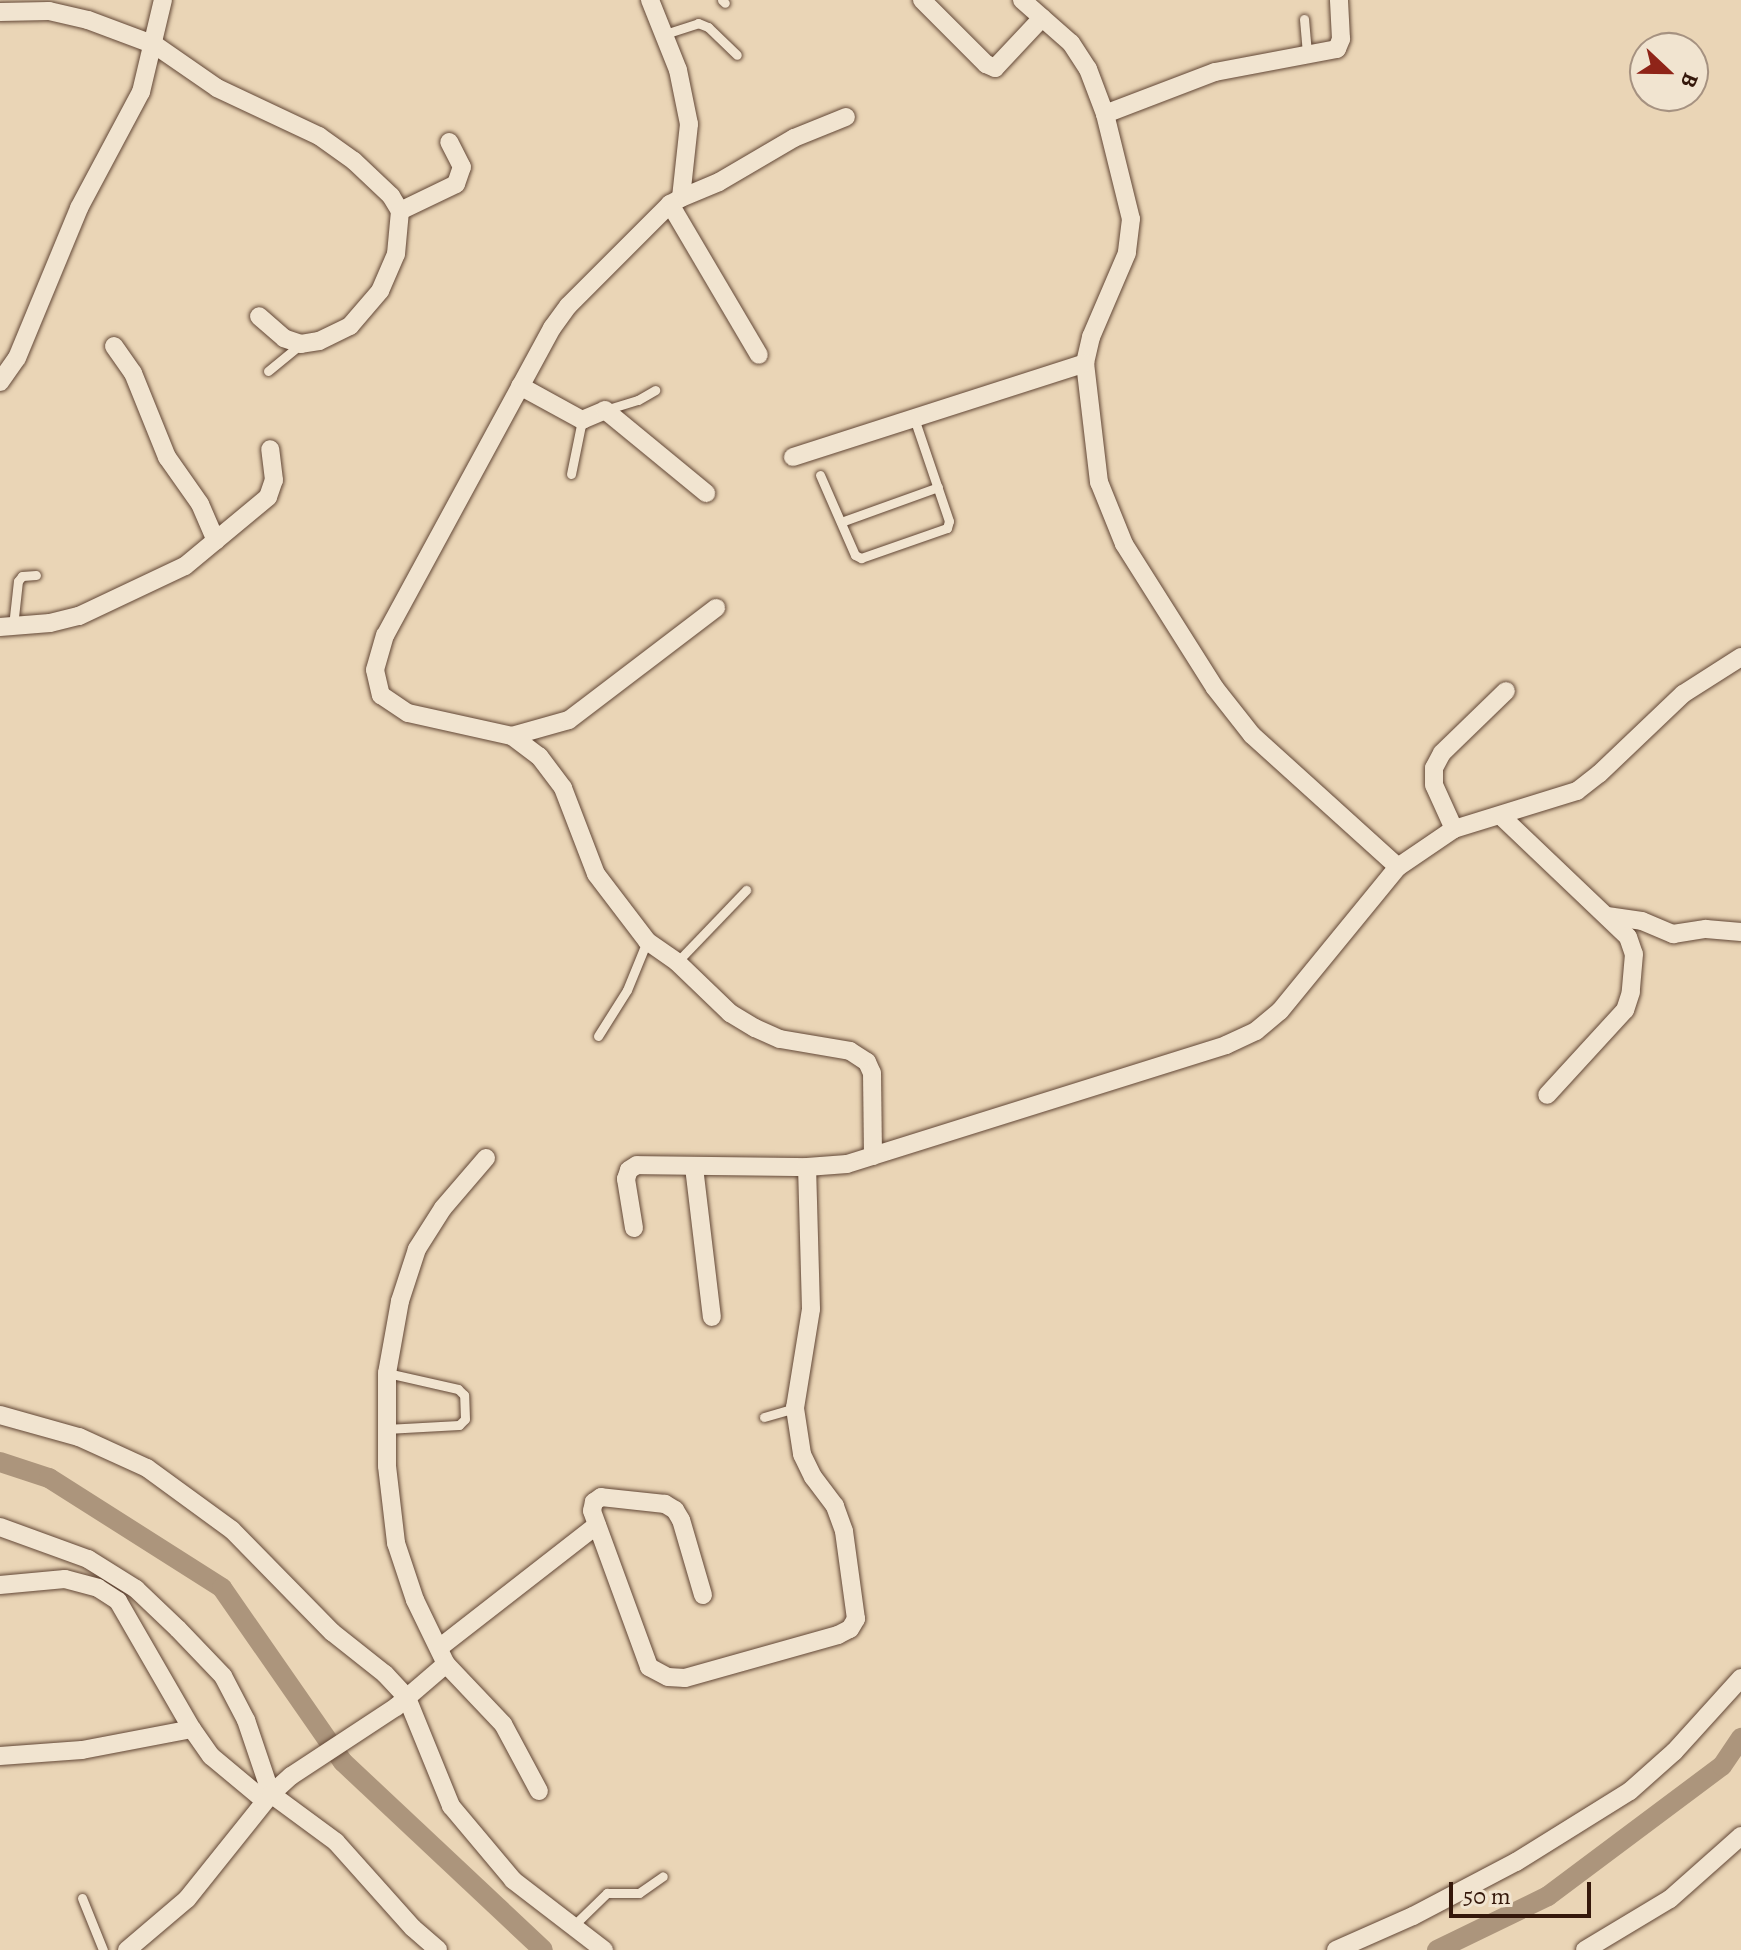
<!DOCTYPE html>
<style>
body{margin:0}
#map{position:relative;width:1741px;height:1950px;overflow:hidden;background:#ead5b6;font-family:Alegreya,serif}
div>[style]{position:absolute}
.canal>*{height:20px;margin:-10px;padding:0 10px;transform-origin:10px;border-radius:10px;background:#ac957c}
.roads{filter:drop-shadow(0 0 2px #624736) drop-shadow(0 0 2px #624736)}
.lane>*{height:9px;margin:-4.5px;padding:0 4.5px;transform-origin:4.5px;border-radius:4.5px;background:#f1e4d0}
.street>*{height:18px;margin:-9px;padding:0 9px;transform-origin:9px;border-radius:9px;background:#f1e4d0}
span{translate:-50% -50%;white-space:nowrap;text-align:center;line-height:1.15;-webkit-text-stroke:6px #f1e4d0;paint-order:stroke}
.north{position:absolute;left:1629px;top:32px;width:80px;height:80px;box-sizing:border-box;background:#f1e4d0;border:2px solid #a69281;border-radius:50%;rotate:112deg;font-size:22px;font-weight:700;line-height:32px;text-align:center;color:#35180b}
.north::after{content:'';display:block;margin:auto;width:28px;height:36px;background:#8f2418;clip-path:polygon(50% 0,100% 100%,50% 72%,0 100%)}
.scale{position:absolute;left:1449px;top:1882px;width:142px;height:36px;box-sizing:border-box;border:4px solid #35180b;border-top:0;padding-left:10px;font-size:24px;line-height:28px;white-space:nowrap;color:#35180b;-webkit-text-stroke:6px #f1e4d0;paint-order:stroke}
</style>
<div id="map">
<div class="canal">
<div style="left:0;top:1462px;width:52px;rotate:18.1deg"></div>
<div style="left:49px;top:1478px;width:205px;rotate:32.4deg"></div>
<div style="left:222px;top:1588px;width:212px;rotate:55.2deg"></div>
<div style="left:343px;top:1762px;width:274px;rotate:43.2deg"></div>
<div style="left:1437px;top:1950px;width:123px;rotate:-25.9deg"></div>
<div style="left:1548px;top:1896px;width:217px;rotate:-36.8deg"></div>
<div style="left:1722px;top:1766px;width:34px;rotate:-56deg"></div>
</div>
<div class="roads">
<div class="lane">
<div style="left:722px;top:0;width:4px;rotate:45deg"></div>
<div style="left:1304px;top:19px;width:36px;rotate:85deg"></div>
<div style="left:665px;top:34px;width:35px;rotate:-18deg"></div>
<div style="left:698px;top:23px;width:11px;rotate:22deg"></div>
<div style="left:708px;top:27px;width:40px;rotate:44deg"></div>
<div style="left:268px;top:371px;width:43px;rotate:-39.3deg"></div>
<div style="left:605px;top:410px;width:34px;rotate:-17deg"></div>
<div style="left:638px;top:400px;width:20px;rotate:-30deg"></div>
<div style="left:571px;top:474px;width:55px;rotate:-78.5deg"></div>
<div style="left:820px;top:475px;width:87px;rotate:66.4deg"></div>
<div style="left:855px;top:555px;width:7px;rotate:27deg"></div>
<div style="left:861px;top:558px;width:91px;rotate:-19.2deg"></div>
<div style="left:947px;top:528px;width:7px;rotate:-74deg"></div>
<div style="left:949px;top:521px;width:109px;rotate:-108.8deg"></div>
<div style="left:841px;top:522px;width:103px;rotate:-19.8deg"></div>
<div style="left:13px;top:626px;width:45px;rotate:-83.7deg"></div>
<div style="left:18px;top:581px;width:6px;rotate:-51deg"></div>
<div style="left:22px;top:576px;width:14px;rotate:-4deg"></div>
<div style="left:677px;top:962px;width:100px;rotate:-46.2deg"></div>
<div style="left:598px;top:1036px;width:54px;rotate:-57.8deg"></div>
<div style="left:627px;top:990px;width:53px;rotate:-67.8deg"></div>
<div style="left:764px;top:1417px;width:32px;rotate:-16deg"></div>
<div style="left:386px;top:1429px;width:73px;rotate:-3.1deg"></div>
<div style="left:459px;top:1425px;width:8px;rotate:-45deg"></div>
<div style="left:465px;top:1419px;width:24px;rotate:-92deg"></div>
<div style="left:464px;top:1395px;width:8px;rotate:-135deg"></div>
<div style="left:458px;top:1389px;width:73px;rotate:-167.3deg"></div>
<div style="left:82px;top:1898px;width:56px;rotate:68deg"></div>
<div style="left:572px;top:1927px;width:49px;rotate:-44.2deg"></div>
<div style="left:607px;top:1893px;width:32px"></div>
<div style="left:639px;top:1893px;width:29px;rotate:-35deg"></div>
</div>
<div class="street">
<div style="left:650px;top:0;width:75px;rotate:68.2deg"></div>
<div style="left:678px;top:70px;width:55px;rotate:78.5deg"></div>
<div style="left:689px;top:124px;width:74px;rotate:96.2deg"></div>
<div style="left:681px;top:198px;width:13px;rotate:151deg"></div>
<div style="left:670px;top:204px;width:144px;rotate:135deg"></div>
<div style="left:568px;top:306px;width:27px;rotate:126deg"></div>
<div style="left:552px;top:328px;width:349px;rotate:118.5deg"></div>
<div style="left:385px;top:635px;width:36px;rotate:106deg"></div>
<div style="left:375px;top:670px;width:26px;rotate:77deg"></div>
<div style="left:381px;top:695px;width:32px;rotate:34deg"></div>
<div style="left:408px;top:713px;width:107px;rotate:12.5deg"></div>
<div style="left:512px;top:736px;width:59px;rotate:-15.7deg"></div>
<div style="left:569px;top:720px;width:185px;rotate:-37.3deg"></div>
<div style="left:922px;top:0;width:91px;rotate:45deg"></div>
<div style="left:986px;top:64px;width:10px;rotate:24deg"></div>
<div style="left:995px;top:68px;width:69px;rotate:-46.8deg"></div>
<div style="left:1022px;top:0;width:65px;rotate:41.3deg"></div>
<div style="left:1071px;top:43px;width:31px;rotate:57deg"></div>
<div style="left:1088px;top:69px;width:48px;rotate:69.3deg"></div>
<div style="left:1105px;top:114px;width:108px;rotate:76.1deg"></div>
<div style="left:1131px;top:219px;width:34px;rotate:97deg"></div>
<div style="left:1127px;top:253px;width:91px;rotate:113.2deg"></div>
<div style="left:1091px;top:337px;width:27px;rotate:103deg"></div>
<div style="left:1085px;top:363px;width:120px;rotate:83.3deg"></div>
<div style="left:1099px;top:482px;width:67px;rotate:68deg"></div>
<div style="left:1124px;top:544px;width:170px;rotate:57.7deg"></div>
<div style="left:1215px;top:688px;width:60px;rotate:51.8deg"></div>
<div style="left:1252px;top:735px;width:197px;rotate:42.1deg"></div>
<div style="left:0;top:12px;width:49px;rotate:-1.2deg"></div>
<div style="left:49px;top:11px;width:40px;rotate:13deg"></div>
<div style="left:88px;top:20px;width:72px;rotate:20.5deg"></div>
<div style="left:155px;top:45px;width:75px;rotate:34.7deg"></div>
<div style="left:217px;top:88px;width:113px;rotate:25.2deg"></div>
<div style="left:319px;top:136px;width:43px;rotate:35.5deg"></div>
<div style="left:354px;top:161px;width:51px;rotate:43.4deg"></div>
<div style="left:391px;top:196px;width:17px;rotate:59deg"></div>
<div style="left:400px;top:211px;width:43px;rotate:95.3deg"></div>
<div style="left:396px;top:254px;width:40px;rotate:113.4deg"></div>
<div style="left:380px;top:291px;width:46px;rotate:130.6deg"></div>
<div style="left:350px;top:326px;width:34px;rotate:154deg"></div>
<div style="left:319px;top:341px;width:18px;rotate:171deg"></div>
<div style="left:301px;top:344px;width:18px;rotate:-161deg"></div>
<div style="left:284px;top:338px;width:33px;rotate:-139deg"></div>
<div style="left:1105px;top:114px;width:118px;rotate:-20.9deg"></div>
<div style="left:1215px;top:72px;width:124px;rotate:-10.7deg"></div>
<div style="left:1337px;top:49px;width:11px;rotate:-68deg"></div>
<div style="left:1341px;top:39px;width:39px;rotate:-93deg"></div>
<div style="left:681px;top:198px;width:41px;rotate:-22.8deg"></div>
<div style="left:719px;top:182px;width:87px;rotate:-30.4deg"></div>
<div style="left:794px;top:138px;width:56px;rotate:-22deg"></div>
<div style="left:670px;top:204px;width:175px;rotate:59.5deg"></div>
<div style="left:400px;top:211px;width:62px;rotate:-25.7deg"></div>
<div style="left:456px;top:184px;width:18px;rotate:-71deg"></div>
<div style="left:462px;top:167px;width:28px;rotate:-117deg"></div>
<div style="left:114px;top:346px;width:33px;rotate:55deg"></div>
<div style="left:133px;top:373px;width:91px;rotate:68deg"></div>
<div style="left:167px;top:457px;width:57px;rotate:54.9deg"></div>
<div style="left:200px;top:504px;width:40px;rotate:66.6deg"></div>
<div style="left:0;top:382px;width:29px;rotate:-55deg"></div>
<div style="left:17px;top:358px;width:162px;rotate:-67.5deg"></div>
<div style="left:79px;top:208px;width:132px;rotate:-61.9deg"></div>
<div style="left:141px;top:92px;width:95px;rotate:-76.6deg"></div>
<div style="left:520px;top:386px;width:71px;rotate:28.7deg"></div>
<div style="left:582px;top:420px;width:25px;rotate:-23deg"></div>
<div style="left:605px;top:410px;width:131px;rotate:39.4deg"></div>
<div style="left:793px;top:457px;width:307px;rotate:-17.8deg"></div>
<div style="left:0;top:627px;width:50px;rotate:-4.6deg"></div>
<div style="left:50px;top:623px;width:30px;rotate:-14deg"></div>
<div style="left:79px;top:616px;width:117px;rotate:-25.3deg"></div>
<div style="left:185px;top:566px;width:108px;rotate:-39.7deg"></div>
<div style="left:268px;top:497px;width:18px;rotate:-71deg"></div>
<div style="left:274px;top:480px;width:31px;rotate:-97deg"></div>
<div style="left:512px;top:736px;width:34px;rotate:37deg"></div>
<div style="left:539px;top:756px;width:40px;rotate:53deg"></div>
<div style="left:563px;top:788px;width:92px;rotate:69deg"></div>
<div style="left:596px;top:874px;width:84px;rotate:52.7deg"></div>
<div style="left:647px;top:941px;width:37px;rotate:35deg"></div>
<div style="left:677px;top:962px;width:74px;rotate:43.9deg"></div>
<div style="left:730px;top:1013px;width:29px;rotate:31deg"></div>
<div style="left:755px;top:1028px;width:27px;rotate:24deg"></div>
<div style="left:780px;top:1039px;width:71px;rotate:9.7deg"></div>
<div style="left:850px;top:1051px;width:20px;rotate:33deg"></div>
<div style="left:867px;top:1062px;width:12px;rotate:66deg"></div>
<div style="left:872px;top:1073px;width:83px;rotate:89.3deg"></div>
<div style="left:1501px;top:816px;width:175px;rotate:43.6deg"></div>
<div style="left:1628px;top:937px;width:18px;rotate:71deg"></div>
<div style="left:1634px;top:954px;width:38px;rotate:95deg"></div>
<div style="left:1631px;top:992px;width:19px;rotate:108deg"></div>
<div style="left:1625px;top:1010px;width:115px;rotate:132.5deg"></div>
<div style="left:1454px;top:829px;width:48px;rotate:-114.4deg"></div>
<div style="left:1434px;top:785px;width:17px;rotate:-90deg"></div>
<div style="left:1434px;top:768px;width:17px;rotate:-62deg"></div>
<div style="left:1442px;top:753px;width:89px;rotate:-44.1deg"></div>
<div style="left:1607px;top:916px;width:35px;rotate:8deg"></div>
<div style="left:1642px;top:921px;width:34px;rotate:23deg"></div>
<div style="left:1673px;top:934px;width:33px;rotate:-9deg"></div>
<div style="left:1706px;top:929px;width:35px;rotate:5deg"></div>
<div style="left:486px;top:1158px;width:66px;rotate:130.7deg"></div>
<div style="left:443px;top:1208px;width:49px;rotate:122.4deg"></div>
<div style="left:417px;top:1249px;width:55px;rotate:108.1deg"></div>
<div style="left:400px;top:1301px;width:73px;rotate:100.2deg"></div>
<div style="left:387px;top:1373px;width:93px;rotate:90deg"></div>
<div style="left:387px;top:1466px;width:78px;rotate:83.3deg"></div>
<div style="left:396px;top:1543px;width:60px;rotate:71.6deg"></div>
<div style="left:415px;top:1600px;width:71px;rotate:64.2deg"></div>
<div style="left:446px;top:1664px;width:83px;rotate:46.5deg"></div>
<div style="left:503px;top:1724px;width:76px;rotate:61.8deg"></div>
<div style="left:694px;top:1167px;width:151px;rotate:83.2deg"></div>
<div style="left:634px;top:1228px;width:50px;rotate:-99.3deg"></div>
<div style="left:626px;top:1179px;width:9px;rotate:-72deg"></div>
<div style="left:629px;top:1170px;width:9px;rotate:-32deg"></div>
<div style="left:637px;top:1165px;width:170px;rotate:0.7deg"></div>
<div style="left:0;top:1415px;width:82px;rotate:15.6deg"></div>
<div style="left:79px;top:1437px;width:75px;rotate:24.5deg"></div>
<div style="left:147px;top:1468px;width:105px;rotate:36.1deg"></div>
<div style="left:232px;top:1530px;width:143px;rotate:45.6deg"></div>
<div style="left:332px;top:1632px;width:68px;rotate:38.4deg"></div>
<div style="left:385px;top:1674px;width:33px;rotate:47deg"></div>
<div style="left:407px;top:1698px;width:117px;rotate:67.8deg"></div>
<div style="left:451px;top:1806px;width:97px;rotate:50deg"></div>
<div style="left:513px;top:1880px;width:115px;rotate:37.6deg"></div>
<div style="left:0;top:1527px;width:94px;rotate:20deg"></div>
<div style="left:88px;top:1559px;width:57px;rotate:32deg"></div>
<div style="left:136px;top:1589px;width:58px;rotate:43.6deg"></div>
<div style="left:178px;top:1629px;width:65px;rotate:46.2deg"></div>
<div style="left:223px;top:1676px;width:50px;rotate:62.4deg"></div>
<div style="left:246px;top:1720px;width:78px;rotate:71.3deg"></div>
<div style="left:271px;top:1794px;width:81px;rotate:36.4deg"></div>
<div style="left:336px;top:1842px;width:115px;rotate:48.2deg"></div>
<div style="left:413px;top:1928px;width:33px;rotate:41deg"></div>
<div style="left:0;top:1585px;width:65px;rotate:-5.3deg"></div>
<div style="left:65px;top:1579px;width:34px;rotate:15deg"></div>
<div style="left:98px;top:1588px;width:24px;rotate:33deg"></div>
<div style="left:118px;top:1601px;width:148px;rotate:60deg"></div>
<div style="left:192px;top:1729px;width:33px;rotate:55deg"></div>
<div style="left:211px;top:1756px;width:70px;rotate:39.8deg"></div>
<div style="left:703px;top:1595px;width:78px;rotate:-106.3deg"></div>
<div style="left:681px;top:1520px;width:12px;rotate:-121deg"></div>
<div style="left:675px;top:1510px;width:12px;rotate:-149deg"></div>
<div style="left:665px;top:1504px;width:64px;rotate:-173.8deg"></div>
<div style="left:601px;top:1497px;width:9px;rotate:144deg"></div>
<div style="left:594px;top:1502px;width:9px;rotate:103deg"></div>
<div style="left:592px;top:1511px;width:166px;rotate:69.9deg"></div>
<div style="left:649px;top:1667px;width:21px;rotate:28deg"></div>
<div style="left:668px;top:1677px;width:17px;rotate:3deg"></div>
<div style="left:685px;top:1678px;width:159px;rotate:-15.7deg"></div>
<div style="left:838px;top:1635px;width:13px;rotate:-27deg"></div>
<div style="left:850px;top:1629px;width:12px;rotate:-59deg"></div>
<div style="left:856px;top:1619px;width:89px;rotate:-97.8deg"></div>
<div style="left:844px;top:1531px;width:27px;rotate:-110deg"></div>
<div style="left:835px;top:1506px;width:36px;rotate:-127deg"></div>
<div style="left:813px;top:1477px;width:25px;rotate:-116deg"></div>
<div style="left:802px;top:1454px;width:47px;rotate:-98.7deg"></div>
<div style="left:795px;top:1408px;width:100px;rotate:-80.8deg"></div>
<div style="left:811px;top:1309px;width:142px;rotate:-91.6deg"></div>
<div style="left:807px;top:1167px;width:40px;rotate:-4.3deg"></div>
<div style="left:847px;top:1164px;width:397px;rotate:-17.4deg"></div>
<div style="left:1226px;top:1045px;width:33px;rotate:-25deg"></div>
<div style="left:1256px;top:1031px;width:31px;rotate:-40deg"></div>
<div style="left:1280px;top:1011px;width:186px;rotate:-50.7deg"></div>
<div style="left:1398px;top:867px;width:68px;rotate:-34.2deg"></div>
<div style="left:1454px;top:829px;width:129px;rotate:-17.2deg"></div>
<div style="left:1577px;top:791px;width:28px;rotate:-38deg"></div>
<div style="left:1599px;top:774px;width:116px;rotate:-43.6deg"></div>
<div style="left:1683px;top:694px;width:69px;rotate:-32.5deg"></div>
<div style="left:439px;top:1648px;width:200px;rotate:-37.9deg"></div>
<div style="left:0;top:1756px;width:82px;rotate:-4.2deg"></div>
<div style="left:82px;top:1750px;width:112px;rotate:-10.8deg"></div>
<div style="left:127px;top:1950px;width:79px;rotate:-40.4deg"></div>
<div style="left:187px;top:1899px;width:134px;rotate:-51.3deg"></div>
<div style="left:271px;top:1794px;width:27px;rotate:-42deg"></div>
<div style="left:291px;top:1776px;width:126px;rotate:-33.3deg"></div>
<div style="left:396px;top:1707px;width:66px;rotate:-40.7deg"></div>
<div style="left:1336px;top:1950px;width:84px;rotate:-23.8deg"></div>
<div style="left:1413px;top:1916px;width:116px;rotate:-27.7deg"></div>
<div style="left:1516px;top:1862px;width:134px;rotate:-31.9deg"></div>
<div style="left:1630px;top:1791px;width:59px;rotate:-41.6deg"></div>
<div style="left:1674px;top:1752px;width:100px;rotate:-47.8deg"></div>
<div style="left:1585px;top:1950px;width:99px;rotate:-31deg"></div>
<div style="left:1670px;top:1899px;width:95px;rotate:-41.6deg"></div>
</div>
</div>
<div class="north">B</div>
<div class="scale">50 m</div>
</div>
